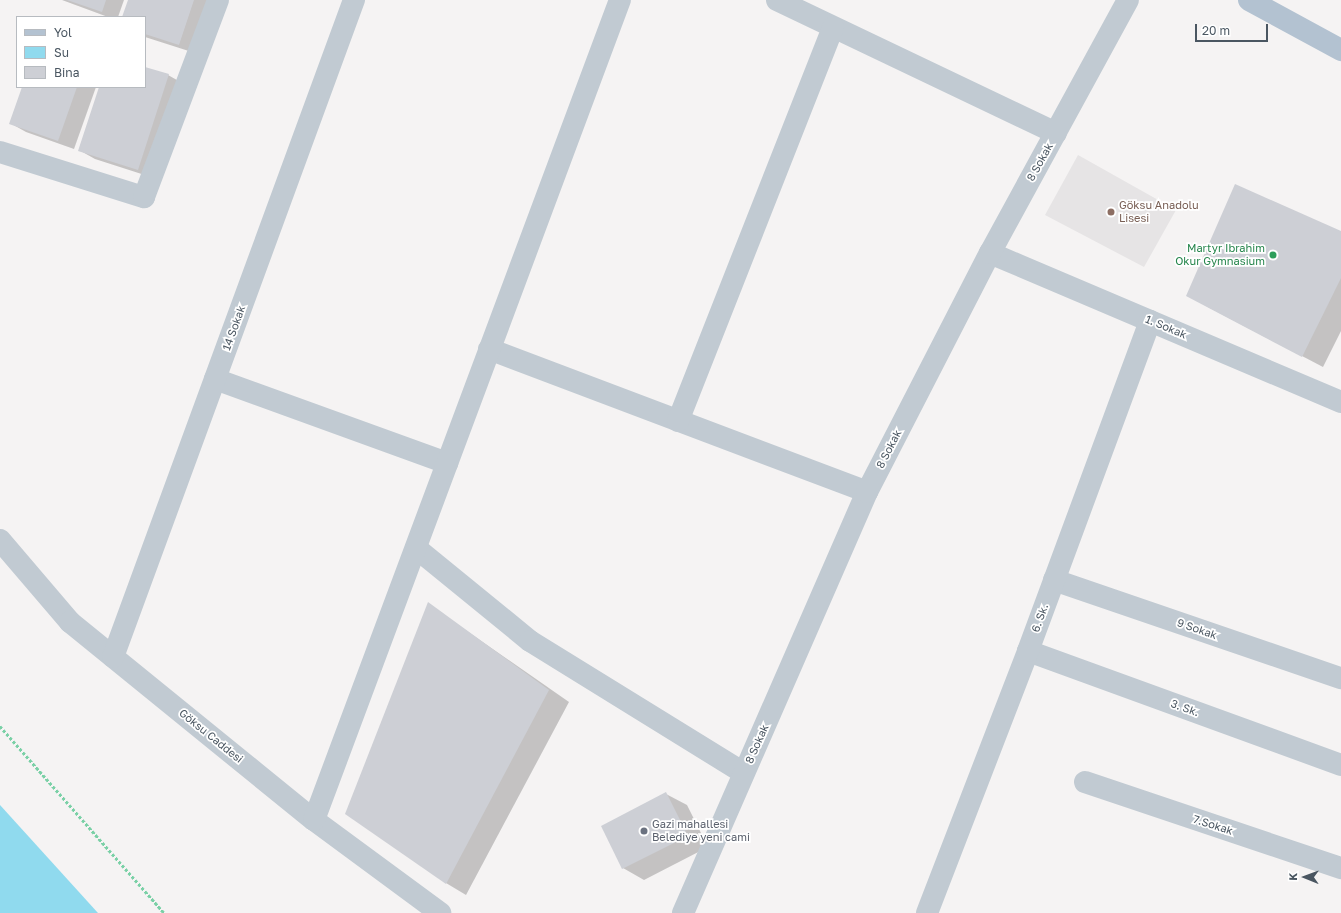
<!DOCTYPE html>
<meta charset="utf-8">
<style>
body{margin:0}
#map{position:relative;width:1341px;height:913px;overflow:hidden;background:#f5f3f3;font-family:"Golos Text",sans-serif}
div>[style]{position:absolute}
.education>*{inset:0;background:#e6e4e5}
.water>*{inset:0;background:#90daee}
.shadow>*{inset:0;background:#0003}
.building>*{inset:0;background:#cdcfd5}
.path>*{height:2.5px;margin-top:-1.25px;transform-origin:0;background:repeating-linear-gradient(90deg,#7ad0a6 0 3px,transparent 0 5px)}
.minor>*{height:22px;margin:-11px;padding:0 11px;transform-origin:11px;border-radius:11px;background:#c1cad2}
.major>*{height:22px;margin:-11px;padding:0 11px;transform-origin:11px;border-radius:11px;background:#b3c2d1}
.dots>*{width:11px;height:11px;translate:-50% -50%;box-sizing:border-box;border:2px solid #fff;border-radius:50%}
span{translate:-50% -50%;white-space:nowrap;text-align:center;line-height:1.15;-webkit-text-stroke:3.5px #fff;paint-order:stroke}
.street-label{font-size:11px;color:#4a5661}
.education-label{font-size:11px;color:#785e54}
.left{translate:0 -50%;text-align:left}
.leisure-label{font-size:11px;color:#27864d}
.right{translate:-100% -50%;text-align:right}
.worship-label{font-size:11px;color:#5b616d}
.legend{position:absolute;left:16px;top:16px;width:130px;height:72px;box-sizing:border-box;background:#fff;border:1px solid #b7bbc0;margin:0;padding:5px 7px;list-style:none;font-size:12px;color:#4a5661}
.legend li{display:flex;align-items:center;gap:8px;height:20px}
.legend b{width:20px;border:1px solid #b7bbc0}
.north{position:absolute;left:1285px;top:857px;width:40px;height:40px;-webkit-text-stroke:3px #fff;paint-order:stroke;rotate:271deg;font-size:11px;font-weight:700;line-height:16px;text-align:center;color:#4a5661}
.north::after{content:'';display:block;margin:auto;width:14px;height:18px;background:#4a5661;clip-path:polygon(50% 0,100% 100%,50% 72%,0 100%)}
.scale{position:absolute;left:1195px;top:24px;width:73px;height:18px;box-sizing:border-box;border:2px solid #4a5661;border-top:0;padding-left:5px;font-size:12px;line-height:14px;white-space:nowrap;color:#4a5661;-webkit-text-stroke:3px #fff;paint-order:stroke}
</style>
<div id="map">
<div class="education">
<div style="clip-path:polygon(1078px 155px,1176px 210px,1144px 267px,1045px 215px)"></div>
</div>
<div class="water">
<div style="clip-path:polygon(0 805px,98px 913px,0 913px)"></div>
</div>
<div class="shadow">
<div style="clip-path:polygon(62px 0,124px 0,118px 17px,108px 17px)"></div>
<div style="clip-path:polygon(129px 0,212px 0,195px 53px,145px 37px,145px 17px,123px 17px)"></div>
<div style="clip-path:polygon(145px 68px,168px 75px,184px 84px,154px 178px,95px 159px,79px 150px,100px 87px,145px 87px)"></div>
<div style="clip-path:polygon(23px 87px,96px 87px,74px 149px,26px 132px,10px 123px)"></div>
<div style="clip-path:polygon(1341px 233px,1341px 331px,1323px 367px,1208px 307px)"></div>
<div style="clip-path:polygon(428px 604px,569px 702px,466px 895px,446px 883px)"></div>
<div style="clip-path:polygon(666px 794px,687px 805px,708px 847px,644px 880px,623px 868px)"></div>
</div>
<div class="building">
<div style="clip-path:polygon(67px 0,106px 0,102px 12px)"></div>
<div style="clip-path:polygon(128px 0,194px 0,179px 45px,145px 34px,145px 17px,122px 17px)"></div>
<div style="clip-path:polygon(145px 67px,169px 74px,138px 170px,78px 151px,99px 87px,145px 87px)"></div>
<div style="clip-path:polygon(22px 87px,77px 87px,58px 141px,9px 124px)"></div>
<div style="clip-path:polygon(1235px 184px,1341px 231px,1341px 278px,1302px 357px,1186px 296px)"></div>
<div style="clip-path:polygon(428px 602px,549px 690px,446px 884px,345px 814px)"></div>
<div style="clip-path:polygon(666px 792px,688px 836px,622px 869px,601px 826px)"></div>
</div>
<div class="path">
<div style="left:0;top:726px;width:249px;rotate:48.7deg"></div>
</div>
<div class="minor">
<div style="left:777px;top:0;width:309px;rotate:25.5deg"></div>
<div style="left:0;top:152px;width:151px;rotate:17.4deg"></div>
<div style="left:144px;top:197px;width:210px;rotate:-69.4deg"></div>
<div style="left:990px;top:253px;width:381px;rotate:23deg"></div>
<div style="left:489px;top:349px;width:404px;rotate:20.7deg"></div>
<div style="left:215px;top:379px;width:247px;rotate:19.9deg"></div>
<div style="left:678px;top:421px;width:423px;rotate:-68.5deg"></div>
<div style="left:0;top:540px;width:108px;rotate:49.5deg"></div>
<div style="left:70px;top:622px;width:314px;rotate:39.1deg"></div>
<div style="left:314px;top:820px;width:157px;rotate:36.4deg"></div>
<div style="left:416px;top:548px;width:147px;rotate:39.2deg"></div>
<div style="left:530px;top:641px;width:251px;rotate:31.7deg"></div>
<div style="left:1054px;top:580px;width:303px;rotate:18.9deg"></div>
<div style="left:1028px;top:651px;width:333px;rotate:20deg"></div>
<div style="left:113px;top:657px;width:700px;rotate:-69.86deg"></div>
<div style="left:1085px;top:782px;width:270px;rotate:18.6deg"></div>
<div style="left:314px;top:820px;width:875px;rotate:-69.54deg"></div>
<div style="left:683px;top:913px;width:459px;rotate:-66.4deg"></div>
<div style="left:867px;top:492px;width:269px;rotate:-62.8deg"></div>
<div style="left:990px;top:253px;width:288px;rotate:-61.4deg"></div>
<div style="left:927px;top:913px;width:281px;rotate:-68.9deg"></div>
<div style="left:1028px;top:651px;width:352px;rotate:-69.7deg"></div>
</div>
<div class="major">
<div style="left:1249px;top:0;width:105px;rotate:28.5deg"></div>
</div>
<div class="dots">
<div style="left:1111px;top:212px;background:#8d6e63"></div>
<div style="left:1273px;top:255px;background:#2e9e5b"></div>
<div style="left:644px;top:831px;background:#6b7280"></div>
</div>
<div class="street-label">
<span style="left:1040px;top:162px;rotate:-61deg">8 Sokak</span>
<span style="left:1166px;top:327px;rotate:23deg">1. Sokak</span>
<span style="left:234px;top:328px;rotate:-70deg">14 Sokak</span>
<span style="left:889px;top:449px;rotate:-63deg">8 Sokak</span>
<span style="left:1040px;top:618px;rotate:-70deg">6. Sk.</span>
<span style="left:1197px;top:629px;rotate:19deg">9 Sokak</span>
<span style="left:1185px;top:708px;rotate:20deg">3. Sk.</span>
<span style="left:211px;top:736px;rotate:39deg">Göksu Caddesi</span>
<span style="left:757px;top:744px;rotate:-66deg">8 Sokak</span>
<span style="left:1213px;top:825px;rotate:18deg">7.Sokak</span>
</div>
<div class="education-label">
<span class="left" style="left:1119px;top:212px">Göksu Anadolu<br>Lisesi</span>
</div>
<div class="leisure-label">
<span class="right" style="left:1265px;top:255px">Martyr Ibrahim<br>Okur Gymnasium</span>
</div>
<div class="worship-label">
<span class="left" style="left:652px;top:831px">Gazi mahallesi<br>Belediye yeni cami</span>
</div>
<ul class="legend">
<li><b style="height:5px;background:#b3c2d1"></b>Yol</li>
<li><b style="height:11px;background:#90daee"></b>Su</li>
<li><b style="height:11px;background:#cdcfd5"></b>Bina</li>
</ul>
<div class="north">K</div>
<div class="scale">20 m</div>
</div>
